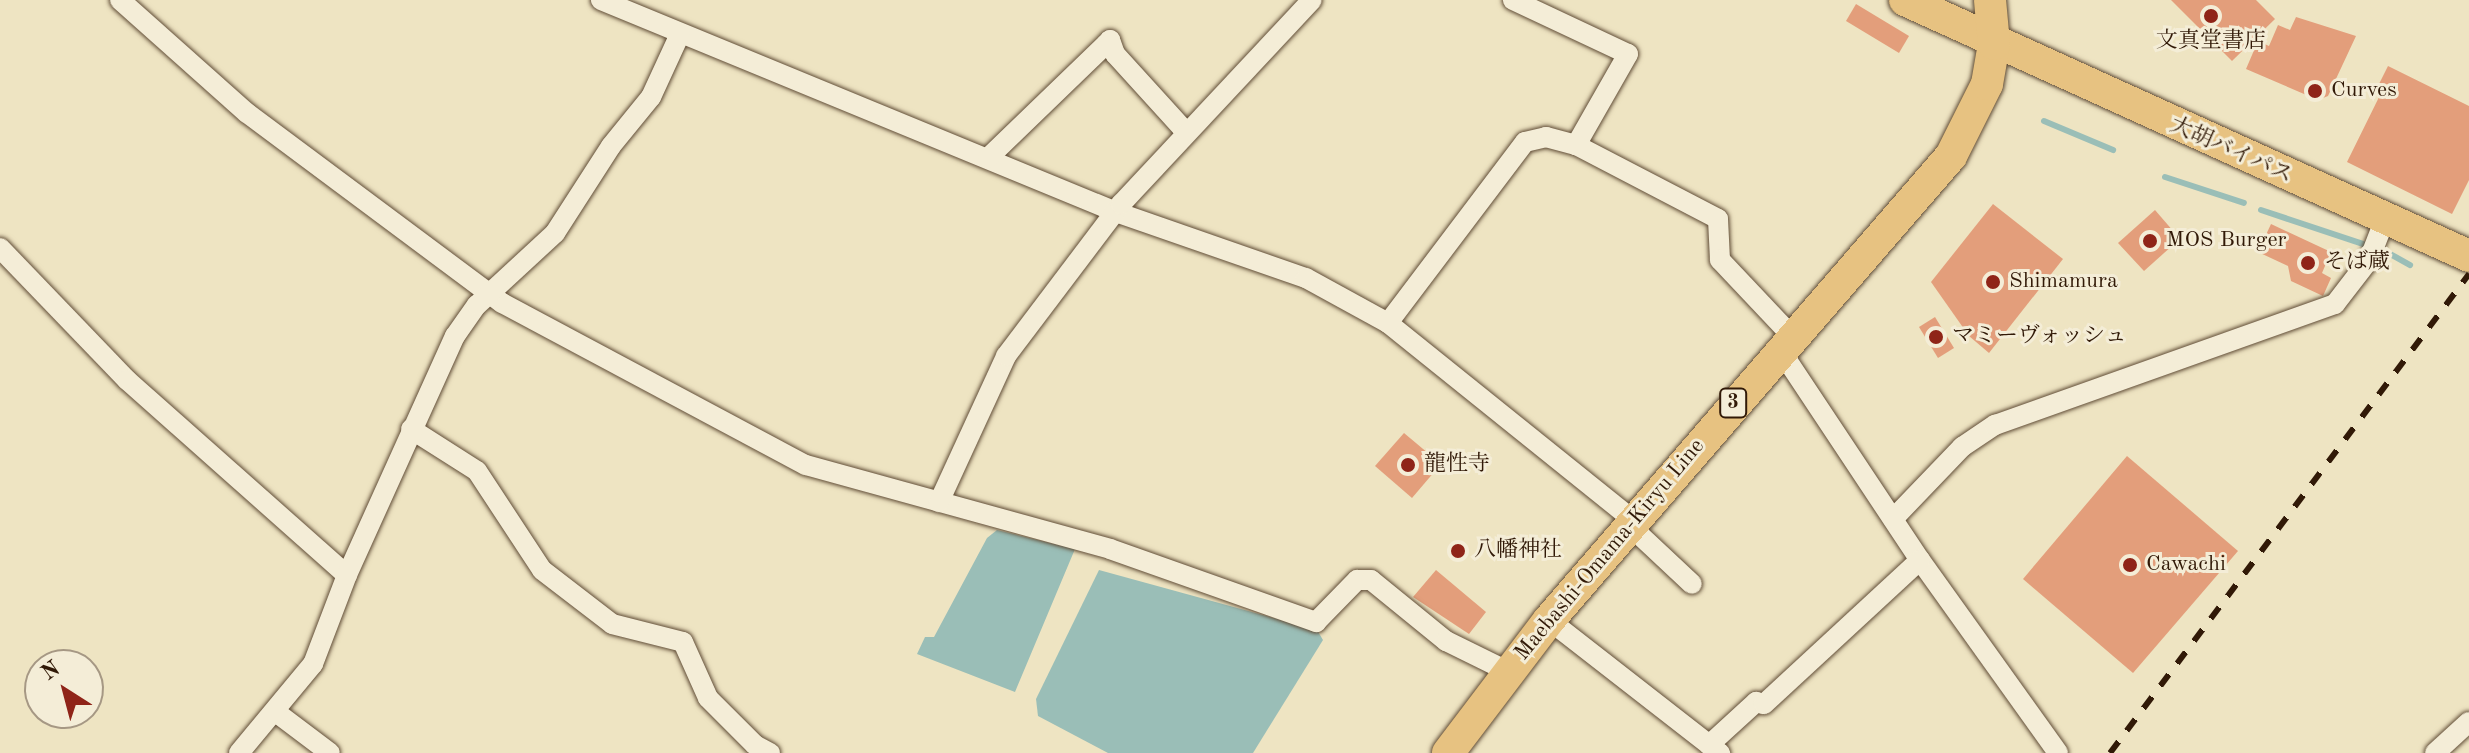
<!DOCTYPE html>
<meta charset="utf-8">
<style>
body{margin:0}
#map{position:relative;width:2469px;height:753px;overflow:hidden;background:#eee4c2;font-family:"Old Standard TT","Noto Serif JP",serif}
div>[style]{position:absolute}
.water>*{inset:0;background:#9abeb7}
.stream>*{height:6px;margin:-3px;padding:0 3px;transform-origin:3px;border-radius:3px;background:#9abeb7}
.building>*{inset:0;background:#e39e7b}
.roads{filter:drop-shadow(0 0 2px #604c36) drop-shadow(0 0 2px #604c36)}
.street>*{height:20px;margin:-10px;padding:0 10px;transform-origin:10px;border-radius:10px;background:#f4edd7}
.primary>*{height:32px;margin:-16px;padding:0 16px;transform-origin:16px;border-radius:16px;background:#e7c281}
.rail>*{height:6px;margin-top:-3px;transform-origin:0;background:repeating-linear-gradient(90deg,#311907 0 14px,transparent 0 28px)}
.dots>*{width:22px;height:22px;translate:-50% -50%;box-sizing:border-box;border:4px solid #f4edd7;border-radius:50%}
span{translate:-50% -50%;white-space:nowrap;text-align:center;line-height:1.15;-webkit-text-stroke:6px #f4edd7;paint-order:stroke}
.shield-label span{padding:2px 6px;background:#f4edd7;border:2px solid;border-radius:6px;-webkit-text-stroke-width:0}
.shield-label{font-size:20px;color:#311907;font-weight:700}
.poi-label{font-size:22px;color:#311907}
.left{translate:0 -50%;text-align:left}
.street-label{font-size:22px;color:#311907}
.north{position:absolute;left:24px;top:649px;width:80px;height:80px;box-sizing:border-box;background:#f4edd7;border:2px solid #a69884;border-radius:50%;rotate:324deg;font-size:22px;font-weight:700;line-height:32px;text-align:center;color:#311907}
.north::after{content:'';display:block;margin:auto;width:28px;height:36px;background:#8f2418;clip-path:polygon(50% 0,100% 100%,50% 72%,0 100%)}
</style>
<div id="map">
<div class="water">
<div style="clip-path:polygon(997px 530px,1075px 549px,1015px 692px,917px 654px,925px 637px,934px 637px,987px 538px)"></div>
<div style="clip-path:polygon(1099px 570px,1317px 630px,1323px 640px,1253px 753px,1108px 753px,1038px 716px,1036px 699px)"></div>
</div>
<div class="stream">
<div style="left:2044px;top:121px;width:75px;rotate:22.8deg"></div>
<div style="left:2165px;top:177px;width:83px;rotate:18.2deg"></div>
<div style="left:2261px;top:210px;width:108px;rotate:18.4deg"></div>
<div style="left:2383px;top:250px;width:31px;rotate:29deg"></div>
</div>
<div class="building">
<div style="clip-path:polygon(2171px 0,2256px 0,2275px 19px,2232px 61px)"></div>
<div style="clip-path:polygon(1856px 4px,1909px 36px,1899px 53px,1846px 21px)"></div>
<div style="clip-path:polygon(2296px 17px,2356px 36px,2328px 96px,2318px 100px,2246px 69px,2258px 41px,2269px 46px,2278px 25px,2290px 30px)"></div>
<div style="clip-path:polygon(2388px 66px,2469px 106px,2469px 180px,2452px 214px,2347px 162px,2384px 87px,2379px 84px)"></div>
<div style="clip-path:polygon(1993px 204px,2063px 259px,1989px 353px,1969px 336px,1931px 282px)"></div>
<div style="clip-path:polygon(2155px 210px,2174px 232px,2173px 245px,2144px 271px,2118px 243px)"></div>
<div style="clip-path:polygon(2271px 224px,2331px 252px,2322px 273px,2331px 278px,2323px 296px,2291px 281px,2288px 266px,2258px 252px)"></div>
<div style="clip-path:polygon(1935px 317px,1954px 348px,1938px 358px,1919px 327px)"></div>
<div style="clip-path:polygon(1404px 433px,1441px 464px,1412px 498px,1375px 466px)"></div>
<div style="clip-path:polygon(2127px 456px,2238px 551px,2133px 673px,2023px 579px)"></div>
<div style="clip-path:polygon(1436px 570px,1486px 612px,1469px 634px,1413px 597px)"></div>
</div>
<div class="roads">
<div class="street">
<div style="left:120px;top:0;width:170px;rotate:41.7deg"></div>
<div style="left:247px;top:113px;width:318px;rotate:36.7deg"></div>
<div style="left:502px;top:303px;width:344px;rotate:28.1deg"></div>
<div style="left:806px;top:465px;width:315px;rotate:15.4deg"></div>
<div style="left:1110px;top:549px;width:219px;rotate:19.5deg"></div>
<div style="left:1316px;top:622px;width:59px;rotate:-45.7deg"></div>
<div style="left:1357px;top:580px;width:14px"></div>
<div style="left:1371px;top:580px;width:97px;rotate:39.1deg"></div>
<div style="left:1446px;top:641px;width:70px;rotate:26.2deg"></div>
<div style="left:601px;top:0;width:557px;rotate:22.37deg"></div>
<div style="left:1116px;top:212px;width:201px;rotate:19.2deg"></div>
<div style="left:1306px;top:278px;width:94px;rotate:28.8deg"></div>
<div style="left:1388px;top:323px;width:314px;rotate:38.8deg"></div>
<div style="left:1513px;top:0;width:127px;rotate:25.2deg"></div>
<div style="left:1628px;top:54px;width:105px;rotate:119.7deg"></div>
<div style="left:988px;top:158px;width:170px;rotate:-44deg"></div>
<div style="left:1110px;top:40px;width:15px;rotate:70deg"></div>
<div style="left:1115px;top:54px;width:105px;rotate:47.7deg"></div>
<div style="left:0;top:248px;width:183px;rotate:46.1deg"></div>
<div style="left:127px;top:380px;width:294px;rotate:41.6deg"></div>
<div style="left:1388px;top:323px;width:227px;rotate:-52.9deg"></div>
<div style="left:1525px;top:142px;width:22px;rotate:-13deg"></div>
<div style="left:1546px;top:137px;width:31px;rotate:15deg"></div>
<div style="left:1576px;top:145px;width:160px;rotate:27.5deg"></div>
<div style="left:1718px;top:219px;width:41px;rotate:87.2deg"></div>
<div style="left:1720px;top:260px;width:103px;rotate:46.6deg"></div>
<div style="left:1779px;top:348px;width:255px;rotate:56.4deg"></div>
<div style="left:1920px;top:560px;width:237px;rotate:54.4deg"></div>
<div style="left:411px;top:429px;width:78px;rotate:32.5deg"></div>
<div style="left:477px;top:471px;width:118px;rotate:56.7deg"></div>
<div style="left:542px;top:570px;width:88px;rotate:37.6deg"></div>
<div style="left:612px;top:624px;width:73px;rotate:14.2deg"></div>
<div style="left:683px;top:642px;width:61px;rotate:65.9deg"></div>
<div style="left:708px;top:698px;width:66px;rotate:45deg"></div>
<div style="left:755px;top:745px;width:17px;rotate:28deg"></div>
<div style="left:939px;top:502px;width:161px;rotate:-65.3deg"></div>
<div style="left:1006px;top:356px;width:191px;rotate:-52.9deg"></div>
<div style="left:1121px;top:204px;width:279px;rotate:-46.9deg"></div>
<div style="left:1893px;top:519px;width:100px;rotate:-46.2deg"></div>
<div style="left:1962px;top:447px;width:40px;rotate:-34deg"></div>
<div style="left:1995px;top:425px;width:361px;rotate:-19.6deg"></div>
<div style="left:2335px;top:304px;width:56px;rotate:-52.3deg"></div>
<div style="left:2369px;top:260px;width:44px;rotate:-68.7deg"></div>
<div style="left:1629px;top:525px;width:86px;rotate:43.1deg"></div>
<div style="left:1549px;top:620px;width:217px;rotate:37.9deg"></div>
<div style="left:277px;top:713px;width:66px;rotate:37deg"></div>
<div style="left:1709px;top:745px;width:64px;rotate:-42.5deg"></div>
<div style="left:1756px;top:702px;width:8px;rotate:14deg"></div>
<div style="left:1764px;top:704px;width:212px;rotate:-42.7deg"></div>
<div style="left:239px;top:753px;width:116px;rotate:-50.3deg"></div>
<div style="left:313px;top:664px;width:95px;rotate:-69.1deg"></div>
<div style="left:347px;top:575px;width:262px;rotate:-65.7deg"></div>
<div style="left:455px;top:336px;width:38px;rotate:-55deg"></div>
<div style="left:477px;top:305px;width:106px;rotate:-42.7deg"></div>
<div style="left:555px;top:233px;width:103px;rotate:-57.2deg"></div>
<div style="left:611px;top:146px;width:63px;rotate:-50.8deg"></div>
<div style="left:651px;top:97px;width:69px;rotate:-65.3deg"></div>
<div style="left:2435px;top:753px;width:46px;rotate:-42.4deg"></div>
</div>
<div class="primary">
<div style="left:1905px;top:0;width:619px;rotate:24.41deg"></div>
<div style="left:1448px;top:753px;width:167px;rotate:-52.8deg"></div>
<div style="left:1549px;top:620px;width:614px;rotate:-49.1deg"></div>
<div style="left:1951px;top:156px;width:80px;rotate:-63.4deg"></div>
<div style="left:1987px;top:84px;width:41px;rotate:-80.1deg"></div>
<div style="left:1994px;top:44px;width:44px;rotate:-95.2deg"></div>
</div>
</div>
<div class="rail">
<div style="left:2110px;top:753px;width:599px;rotate:-53.15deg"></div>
</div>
<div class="dots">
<div style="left:2211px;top:16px;background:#8f2418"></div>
<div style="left:2315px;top:91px;background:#8f2418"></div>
<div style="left:2150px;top:241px;background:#8f2418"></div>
<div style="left:2308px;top:263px;background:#8f2418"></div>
<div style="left:1993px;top:282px;background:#8f2418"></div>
<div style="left:1936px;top:337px;background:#8f2418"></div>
<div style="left:1408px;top:465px;background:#8f2418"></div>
<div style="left:1458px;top:551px;background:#8f2418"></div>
<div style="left:2130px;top:565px;background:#8f2418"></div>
</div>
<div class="shield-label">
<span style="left:1733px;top:403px">3</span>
</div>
<div class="poi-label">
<span style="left:2211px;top:42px">文真堂書店</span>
<span class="left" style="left:2331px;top:91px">Curves</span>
<span class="left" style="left:2166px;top:241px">MOS Burger</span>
<span class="left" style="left:2324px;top:263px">そば蔵</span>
<span class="left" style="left:2009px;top:282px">Shimamura</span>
<span class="left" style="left:1952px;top:337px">マミーヴォッシュ</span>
<span class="left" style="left:1424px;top:465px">龍性寺</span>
<span class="left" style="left:1474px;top:551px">八幡神社</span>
<span class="left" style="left:2146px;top:565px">Cawachi</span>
</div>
<div class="street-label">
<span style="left:2231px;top:151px;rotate:24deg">大胡バイパス</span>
<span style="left:1610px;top:550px;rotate:-50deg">Maebashi-Omama-Kiryu Line</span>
</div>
<div class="north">N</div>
</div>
